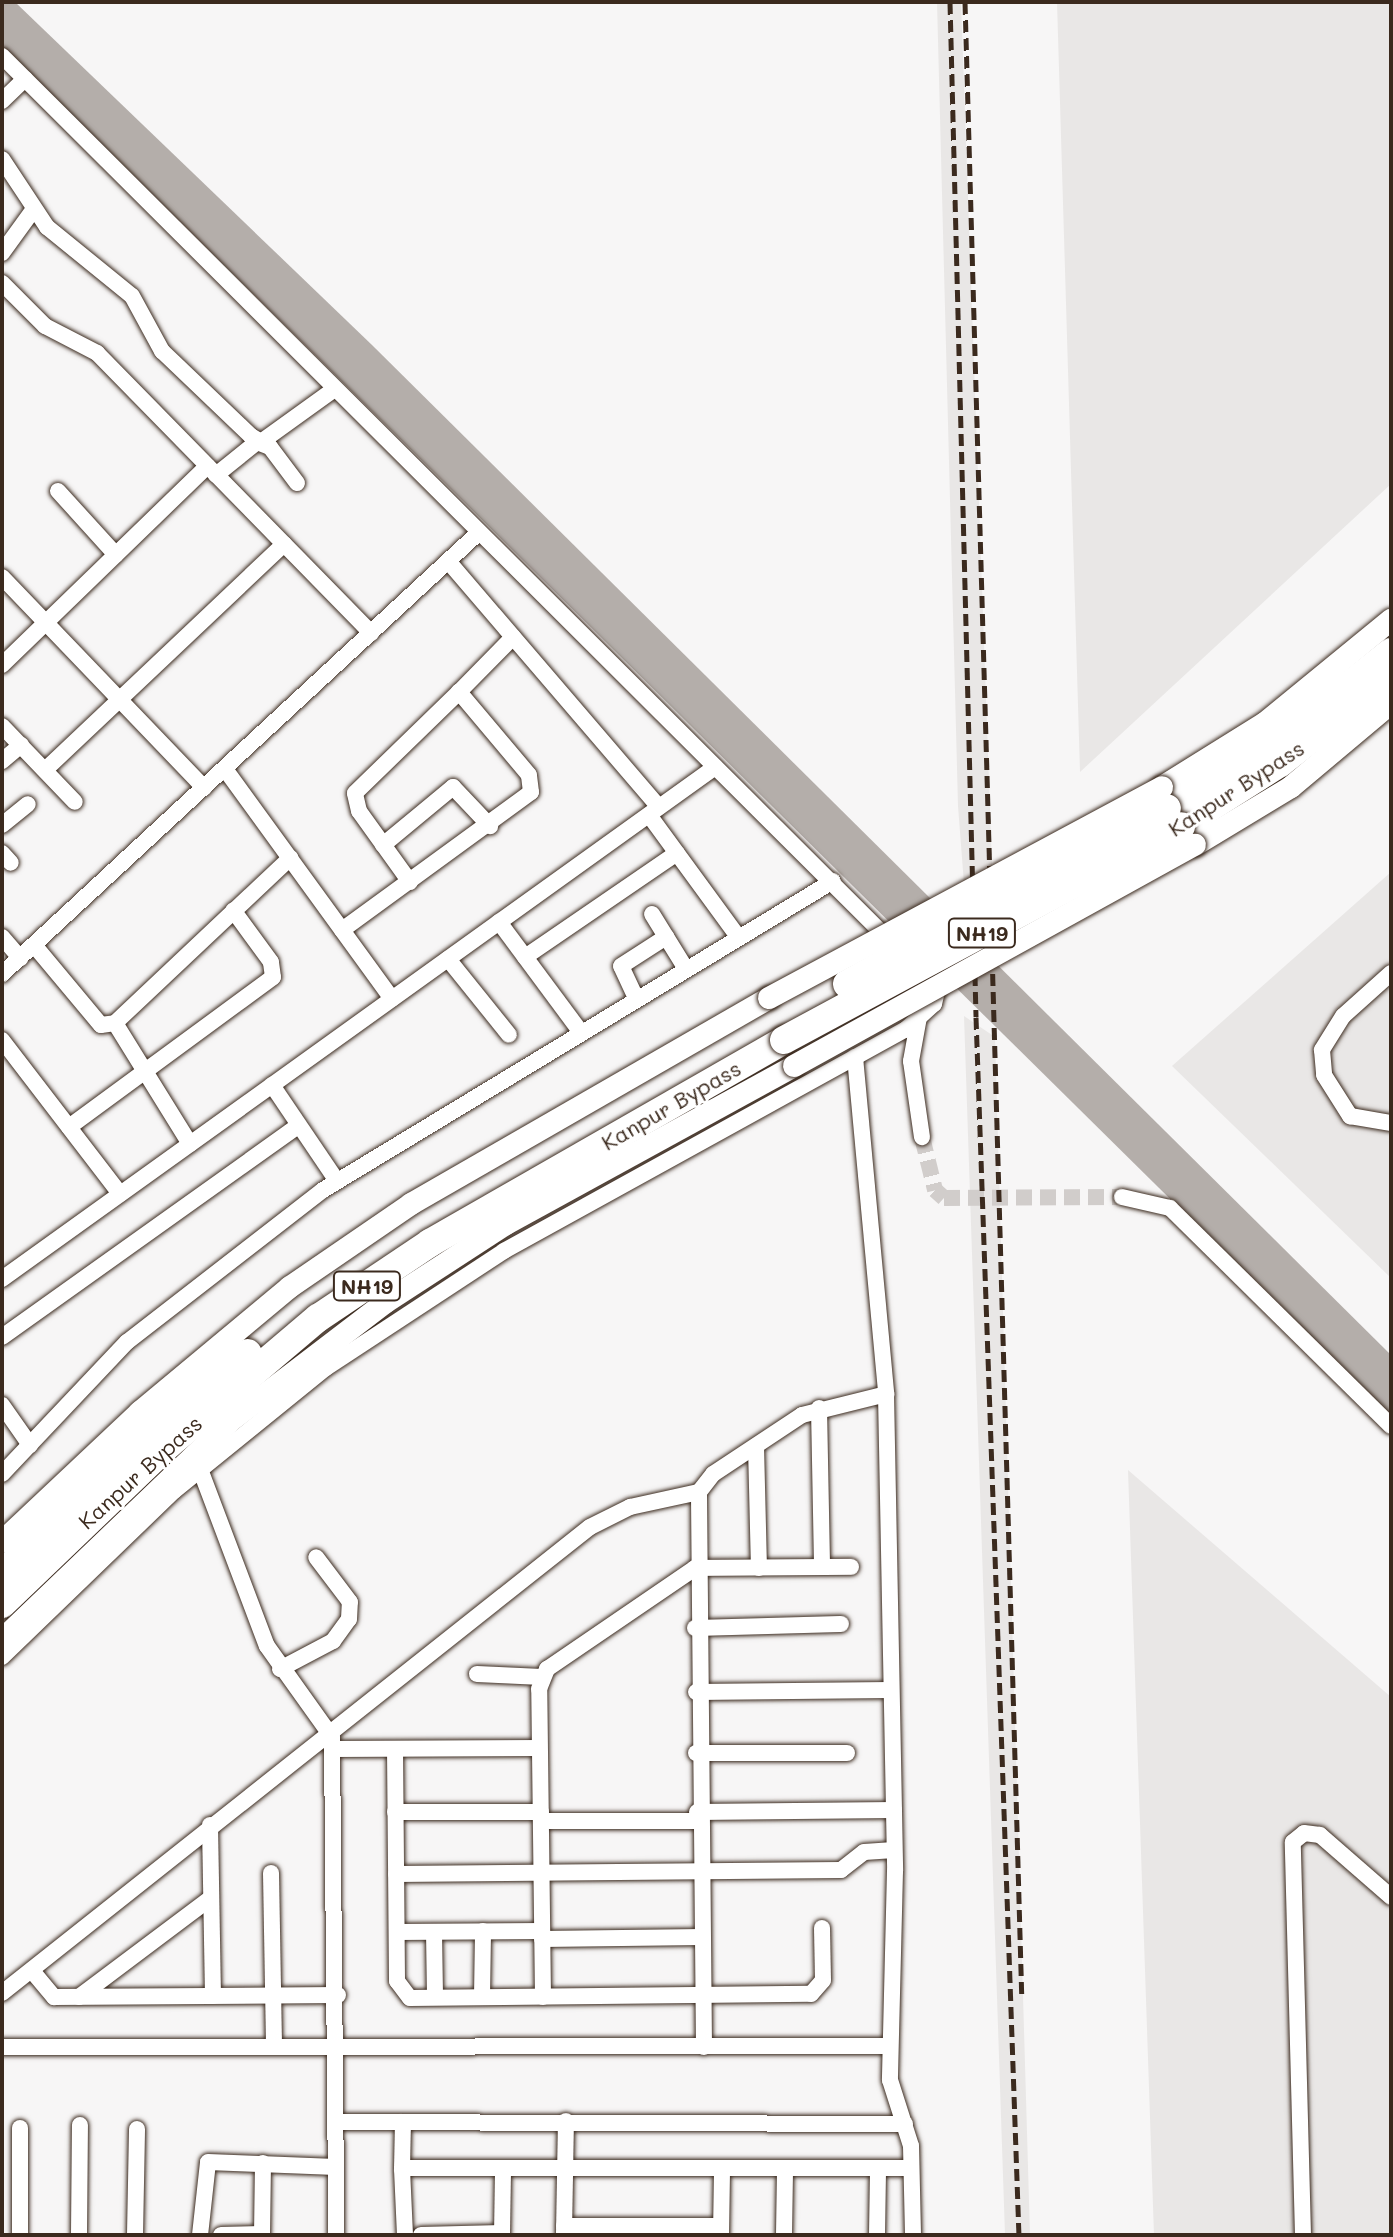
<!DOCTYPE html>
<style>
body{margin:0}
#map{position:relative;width:1393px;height:2237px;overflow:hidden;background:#f7f6f6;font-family:Mali,sans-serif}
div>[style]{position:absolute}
.built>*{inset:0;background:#e9e7e6}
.water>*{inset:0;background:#b4aeaa}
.street-tunnel>*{height:16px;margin-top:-8px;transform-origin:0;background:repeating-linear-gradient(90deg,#d1cdcb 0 16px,transparent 0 24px)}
.roads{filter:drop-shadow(0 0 2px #3b2a1e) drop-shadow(0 0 2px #3b2a1e)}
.street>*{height:16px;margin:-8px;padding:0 8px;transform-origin:8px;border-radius:8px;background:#fff}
.secondary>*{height:22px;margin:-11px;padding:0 11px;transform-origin:11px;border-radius:11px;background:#fff}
.highway>*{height:28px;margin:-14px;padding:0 14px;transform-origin:14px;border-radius:14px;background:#fff}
.rail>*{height:5px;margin-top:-2.5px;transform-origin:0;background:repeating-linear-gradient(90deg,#3b2a1e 0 12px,transparent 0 18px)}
.bridges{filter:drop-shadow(0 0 2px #3b2a1e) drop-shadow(0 0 2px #3b2a1e)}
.secondary-bridge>*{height:22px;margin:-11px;padding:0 11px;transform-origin:11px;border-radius:11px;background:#fff}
.highway-bridge>*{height:28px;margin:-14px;padding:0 14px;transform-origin:14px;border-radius:14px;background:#fff}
span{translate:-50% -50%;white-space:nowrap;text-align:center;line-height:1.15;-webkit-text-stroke:6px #fff;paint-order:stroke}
.shield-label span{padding:2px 6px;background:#fff;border:2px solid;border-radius:6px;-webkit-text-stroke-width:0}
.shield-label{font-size:20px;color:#3b2a1e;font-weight:700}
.street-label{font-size:22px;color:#3b2a1e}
.frame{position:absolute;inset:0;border:4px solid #3b2a1e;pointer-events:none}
</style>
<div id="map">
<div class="built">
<div style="clip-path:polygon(937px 2px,961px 2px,994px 921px,967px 923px,958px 806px)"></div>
<div style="clip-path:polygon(1057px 2px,1391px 2px,1391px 484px,1080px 772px)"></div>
<div style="clip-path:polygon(1391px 872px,1391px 1278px,1172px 1066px)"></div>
<div style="clip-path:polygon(964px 1016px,995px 1037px,1030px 2235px,1005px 2235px)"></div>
<div style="clip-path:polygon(1128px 1470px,1391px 1697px,1391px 2235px,1154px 2235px)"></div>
</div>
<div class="water">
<div style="clip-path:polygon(2px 2px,15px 2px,372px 345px,1391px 1355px,1391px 1417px,2px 46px)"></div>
</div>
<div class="street-tunnel">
<div style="left:922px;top:1137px;width:55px;rotate:76.2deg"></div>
<div style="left:935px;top:1190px;width:12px;rotate:42deg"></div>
<div style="left:944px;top:1198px;width:178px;rotate:-0.3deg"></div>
</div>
<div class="roads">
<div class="street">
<div style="left:2px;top:56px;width:1255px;rotate:44.9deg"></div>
<div style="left:2px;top:101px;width:32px;rotate:-44deg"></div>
<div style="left:2px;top:159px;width:82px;rotate:56.5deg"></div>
<div style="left:47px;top:227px;width:109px;rotate:39.1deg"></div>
<div style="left:132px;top:296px;width:63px;rotate:61.4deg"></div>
<div style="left:162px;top:351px;width:123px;rotate:43.7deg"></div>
<div style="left:251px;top:436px;width:12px;rotate:31deg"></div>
<div style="left:261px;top:442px;width:89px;rotate:-35.8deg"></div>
<div style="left:2px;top:253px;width:54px;rotate:-54deg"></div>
<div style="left:2px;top:283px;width:61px;rotate:45deg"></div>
<div style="left:45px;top:326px;width:59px;rotate:27.4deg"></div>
<div style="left:97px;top:353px;width:392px;rotate:45.6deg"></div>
<div style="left:216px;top:475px;width:53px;rotate:-38.8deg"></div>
<div style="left:257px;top:442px;width:14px;rotate:21deg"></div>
<div style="left:270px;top:447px;width:45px;rotate:53.1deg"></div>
<div style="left:58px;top:491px;width:86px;rotate:47.8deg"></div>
<div style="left:448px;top:561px;width:324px;rotate:49.4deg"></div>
<div style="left:2px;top:577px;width:292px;rotate:46.2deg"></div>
<div style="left:2px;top:665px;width:286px;rotate:-44.1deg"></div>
<div style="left:2px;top:726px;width:105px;rotate:46.2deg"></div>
<div style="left:2px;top:761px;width:25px;rotate:-40deg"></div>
<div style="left:225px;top:769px;width:284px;rotate:54deg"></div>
<div style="left:45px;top:770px;width:329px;rotate:-43.4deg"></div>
<div style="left:649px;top:815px;width:152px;rotate:53.8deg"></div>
<div style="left:2px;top:825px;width:33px;rotate:-39deg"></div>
<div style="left:383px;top:845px;width:91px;rotate:-39.6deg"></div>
<div style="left:453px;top:787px;width:54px;rotate:46.5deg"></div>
<div style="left:2px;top:853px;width:13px;rotate:48deg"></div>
<div style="left:410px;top:882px;width:87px;rotate:-125.7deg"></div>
<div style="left:359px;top:811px;width:18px;rotate:-103deg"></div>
<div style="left:355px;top:793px;width:145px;rotate:-44.2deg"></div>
<div style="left:652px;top:914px;width:65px;rotate:58.3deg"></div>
<div style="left:499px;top:922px;width:136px;rotate:53.4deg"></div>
<div style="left:342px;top:930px;width:234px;rotate:-36.1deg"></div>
<div style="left:531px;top:792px;width:17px;rotate:-97deg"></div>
<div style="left:529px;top:775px;width:109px;rotate:-130.1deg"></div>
<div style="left:459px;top:692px;width:77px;rotate:-45.5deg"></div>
<div style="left:2px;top:937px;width:28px;rotate:49deg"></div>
<div style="left:34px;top:945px;width:104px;rotate:50.1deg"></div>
<div style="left:101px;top:1025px;width:14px;rotate:-8deg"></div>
<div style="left:525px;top:957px;width:184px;rotate:-34.4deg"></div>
<div style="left:448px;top:959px;width:97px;rotate:51.2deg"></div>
<div style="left:1391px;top:973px;width:64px;rotate:138.1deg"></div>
<div style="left:1343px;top:1016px;width:40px;rotate:122deg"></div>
<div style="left:1322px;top:1050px;width:25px;rotate:85deg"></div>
<div style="left:1324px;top:1075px;width:49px;rotate:57.6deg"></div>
<div style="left:1350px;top:1116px;width:42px;rotate:9.7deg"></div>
<div style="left:2px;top:974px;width:646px;rotate:-42.8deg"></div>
<div style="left:636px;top:998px;width:35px;rotate:-115deg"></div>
<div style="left:621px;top:966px;width:54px;rotate:-32.8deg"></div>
<div style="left:919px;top:1017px;width:45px;rotate:100.3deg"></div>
<div style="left:911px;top:1061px;width:77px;rotate:81.8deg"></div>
<div style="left:2px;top:1040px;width:194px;rotate:52.5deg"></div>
<div style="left:855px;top:1057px;width:338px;rotate:84.7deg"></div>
<div style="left:886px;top:1394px;width:477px;rotate:88.9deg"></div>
<div style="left:895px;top:1871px;width:209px;rotate:91.4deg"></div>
<div style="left:890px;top:2080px;width:69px;rotate:72.3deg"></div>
<div style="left:911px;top:2146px;width:89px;rotate:88.7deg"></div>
<div style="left:272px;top:1085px;width:116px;rotate:55.9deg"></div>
<div style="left:69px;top:1127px;width:253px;rotate:-36.3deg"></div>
<div style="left:273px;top:977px;width:15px;rotate:-98deg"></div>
<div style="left:271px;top:962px;width:64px;rotate:-126.2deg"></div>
<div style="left:190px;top:1144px;width:142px;rotate:-121.8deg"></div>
<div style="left:115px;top:1023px;width:241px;rotate:-43.3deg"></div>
<div style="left:1122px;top:1197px;width:49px;rotate:12.9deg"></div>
<div style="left:1170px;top:1208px;width:310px;rotate:44.6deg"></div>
<div style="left:2px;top:1279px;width:878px;rotate:-35.68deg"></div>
<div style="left:2px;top:1337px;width:364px;rotate:-35.5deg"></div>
<div style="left:2px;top:1405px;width:49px;rotate:55deg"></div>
<div style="left:819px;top:1408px;width:159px;rotate:88.9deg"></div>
<div style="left:756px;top:1446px;width:122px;rotate:88.6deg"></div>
<div style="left:200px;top:1469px;width:189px;rotate:69.3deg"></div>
<div style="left:267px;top:1646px;width:112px;rotate:54.5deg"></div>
<div style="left:332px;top:1737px;width:498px;rotate:89.5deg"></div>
<div style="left:2px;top:1474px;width:182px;rotate:-46.6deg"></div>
<div style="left:127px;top:1342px;width:248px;rotate:-37.8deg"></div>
<div style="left:323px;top:1190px;width:596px;rotate:-31.21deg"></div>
<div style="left:695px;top:1628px;width:146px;rotate:-1.6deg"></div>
<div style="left:2px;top:1657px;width:239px;rotate:-44deg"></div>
<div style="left:174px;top:1491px;width:196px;rotate:-39deg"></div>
<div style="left:326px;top:1368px;width:213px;rotate:-33.3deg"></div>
<div style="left:504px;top:1251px;width:458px;rotate:-28.9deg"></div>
<div style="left:905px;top:1030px;width:39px;rotate:-42deg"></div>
<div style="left:934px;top:1004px;width:13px;rotate:-77deg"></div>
<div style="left:937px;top:991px;width:12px;rotate:-132deg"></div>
<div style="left:280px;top:1669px;width:60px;rotate:-27.8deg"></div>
<div style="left:333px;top:1641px;width:27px;rotate:-54deg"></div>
<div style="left:349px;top:1619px;width:17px;rotate:-87deg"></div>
<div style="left:350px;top:1602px;width:56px;rotate:-127.1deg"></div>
<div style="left:477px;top:1674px;width:65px;rotate:2.6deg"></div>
<div style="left:696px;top:1692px;width:194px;rotate:-0.6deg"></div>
<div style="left:333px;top:1749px;width:206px;rotate:-0.3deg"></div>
<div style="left:395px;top:1749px;width:232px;rotate:89.5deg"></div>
<div style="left:397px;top:1981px;width:21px;rotate:53deg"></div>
<div style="left:410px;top:1998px;width:401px;rotate:-0.6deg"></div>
<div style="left:811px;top:1994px;width:18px;rotate:-49deg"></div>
<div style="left:823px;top:1980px;width:52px;rotate:-91.1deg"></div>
<div style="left:696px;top:1753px;width:151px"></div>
<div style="left:395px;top:1812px;width:146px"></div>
<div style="left:697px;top:1812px;width:197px;rotate:-0.6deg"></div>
<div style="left:541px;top:1821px;width:157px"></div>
<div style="left:210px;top:1825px;width:171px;rotate:89deg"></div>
<div style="left:271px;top:1873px;width:171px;rotate:89deg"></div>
<div style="left:396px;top:1874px;width:445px;rotate:-0.5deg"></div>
<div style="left:841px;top:1870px;width:29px;rotate:-38deg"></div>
<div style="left:864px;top:1852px;width:30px;rotate:-4deg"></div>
<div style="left:397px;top:1932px;width:145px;rotate:-0.4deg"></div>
<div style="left:434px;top:1932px;width:65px;rotate:89.1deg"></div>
<div style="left:542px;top:1939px;width:160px;rotate:-0.7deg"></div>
<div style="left:33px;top:1972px;width:33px;rotate:50deg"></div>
<div style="left:54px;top:1997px;width:284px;rotate:-0.4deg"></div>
<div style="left:2px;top:1993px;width:750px;rotate:-38.4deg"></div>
<div style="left:590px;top:1527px;width:45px;rotate:-26.6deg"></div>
<div style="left:630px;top:1507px;width:71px;rotate:-12.3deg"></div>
<div style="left:79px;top:1997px;width:165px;rotate:-36.9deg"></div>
<div style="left:482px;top:1997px;width:66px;rotate:-89.1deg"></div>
<div style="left:543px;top:1997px;width:308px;rotate:-90.7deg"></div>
<div style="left:539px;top:1689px;width:22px;rotate:-68deg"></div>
<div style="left:547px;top:1669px;width:179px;rotate:-34.3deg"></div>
<div style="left:695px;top:1568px;width:156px;rotate:-0.4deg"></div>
<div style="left:2px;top:2047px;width:887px;rotate:-0.06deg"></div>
<div style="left:704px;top:2047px;width:555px;rotate:-90.52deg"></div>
<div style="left:699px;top:1492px;width:23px;rotate:-52deg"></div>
<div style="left:713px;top:1474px;width:107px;rotate:-33.5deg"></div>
<div style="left:802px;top:1415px;width:87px;rotate:-14deg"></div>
<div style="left:336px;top:2122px;width:569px;rotate:0.2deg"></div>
<div style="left:402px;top:2169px;width:47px;rotate:-88.8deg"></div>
<div style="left:564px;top:2226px;width:157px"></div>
<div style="left:564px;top:2233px;width:112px;rotate:-89deg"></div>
<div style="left:20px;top:2235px;width:107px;rotate:-90deg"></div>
<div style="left:79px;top:2235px;width:110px;rotate:-89.5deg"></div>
<div style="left:135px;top:2235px;width:106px;rotate:-88.9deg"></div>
<div style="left:200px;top:2235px;width:73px;rotate:-83.7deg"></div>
<div style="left:208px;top:2162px;width:128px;rotate:2.2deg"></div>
<div style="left:221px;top:2235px;width:41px;rotate:-1.4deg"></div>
<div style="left:262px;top:2235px;width:72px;rotate:-89.2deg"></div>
<div style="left:405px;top:2235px;width:66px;rotate:-92.6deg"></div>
<div style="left:402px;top:2169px;width:8px;rotate:-7deg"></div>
<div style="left:410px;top:2168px;width:501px"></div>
<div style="left:421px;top:2235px;width:81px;rotate:-1.4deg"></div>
<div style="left:502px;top:2235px;width:67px;rotate:-89.1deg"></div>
<div style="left:721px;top:2235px;width:65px;rotate:-89.1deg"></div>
<div style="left:784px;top:2235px;width:66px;rotate:-89.1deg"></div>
<div style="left:877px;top:2235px;width:67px;rotate:-89.1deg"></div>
<div style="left:1303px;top:2235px;width:393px;rotate:-91.5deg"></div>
<div style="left:1293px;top:1842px;width:14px;rotate:-39deg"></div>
<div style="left:1304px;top:1833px;width:16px;rotate:7deg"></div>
<div style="left:1320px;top:1835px;width:94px;rotate:41.1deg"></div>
</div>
<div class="secondary">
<div style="left:1162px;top:787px;width:121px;rotate:-31.9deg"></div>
<div style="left:1265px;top:723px;width:163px;rotate:-39.3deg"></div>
<div style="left:1195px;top:845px;width:112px;rotate:-31.1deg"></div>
<div style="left:1291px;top:787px;width:131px;rotate:-40deg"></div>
<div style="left:2px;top:1542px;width:190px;rotate:-43.3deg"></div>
<div style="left:140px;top:1412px;width:195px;rotate:-39.8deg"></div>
<div style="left:290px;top:1287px;width:147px;rotate:-34.4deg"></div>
<div style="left:411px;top:1204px;width:413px;rotate:-29.9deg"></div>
<div style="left:2px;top:1640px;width:315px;rotate:-43.8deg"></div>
<div style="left:229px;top:1422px;width:198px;rotate:-37.4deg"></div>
<div style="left:386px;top:1302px;width:143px;rotate:-33deg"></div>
<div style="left:506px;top:1224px;width:328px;rotate:-28.7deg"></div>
</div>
<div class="highway">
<div style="left:1167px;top:808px;width:131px;rotate:-30.9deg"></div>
<div style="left:1279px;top:741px;width:143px;rotate:-38.5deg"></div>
<div style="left:1181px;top:826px;width:117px;rotate:-32.5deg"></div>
<div style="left:1280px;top:763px;width:141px;rotate:-38.1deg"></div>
<div style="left:2px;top:1574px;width:211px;rotate:-43.8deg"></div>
<div style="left:154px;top:1428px;width:120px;rotate:-38.6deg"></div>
<div style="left:2px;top:1604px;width:230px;rotate:-43.8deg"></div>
<div style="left:168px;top:1445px;width:197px;rotate:-40.3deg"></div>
<div style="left:318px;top:1318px;width:135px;rotate:-33.8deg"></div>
<div style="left:430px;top:1243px;width:408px;rotate:-29.8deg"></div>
</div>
</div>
<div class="rail">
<div style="left:950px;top:2px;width:1015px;rotate:88.53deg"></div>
<div style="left:976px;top:1017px;width:1219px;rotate:87.98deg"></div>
<div style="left:965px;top:2px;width:1998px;rotate:88.37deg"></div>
</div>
<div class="bridges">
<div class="secondary-bridge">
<div style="left:769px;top:998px;width:446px;rotate:-28.2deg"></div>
<div style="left:794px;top:1066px;width:458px;rotate:-28.9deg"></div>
</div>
<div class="highway-bridge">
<div style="left:847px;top:984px;width:365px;rotate:-28.8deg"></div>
<div style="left:784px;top:1040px;width:451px;rotate:-28.3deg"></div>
</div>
</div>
<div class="shield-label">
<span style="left:982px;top:933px">NH19</span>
<span style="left:367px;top:1286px">NH19</span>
</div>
<div class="street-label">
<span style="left:1236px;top:788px;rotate:-33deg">Kanpur Bypass</span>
<span style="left:671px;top:1105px;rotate:-30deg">Kanpur Bypass</span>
<span style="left:140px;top:1472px;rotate:-42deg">Kanpur Bypass</span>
</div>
<div class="frame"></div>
</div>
